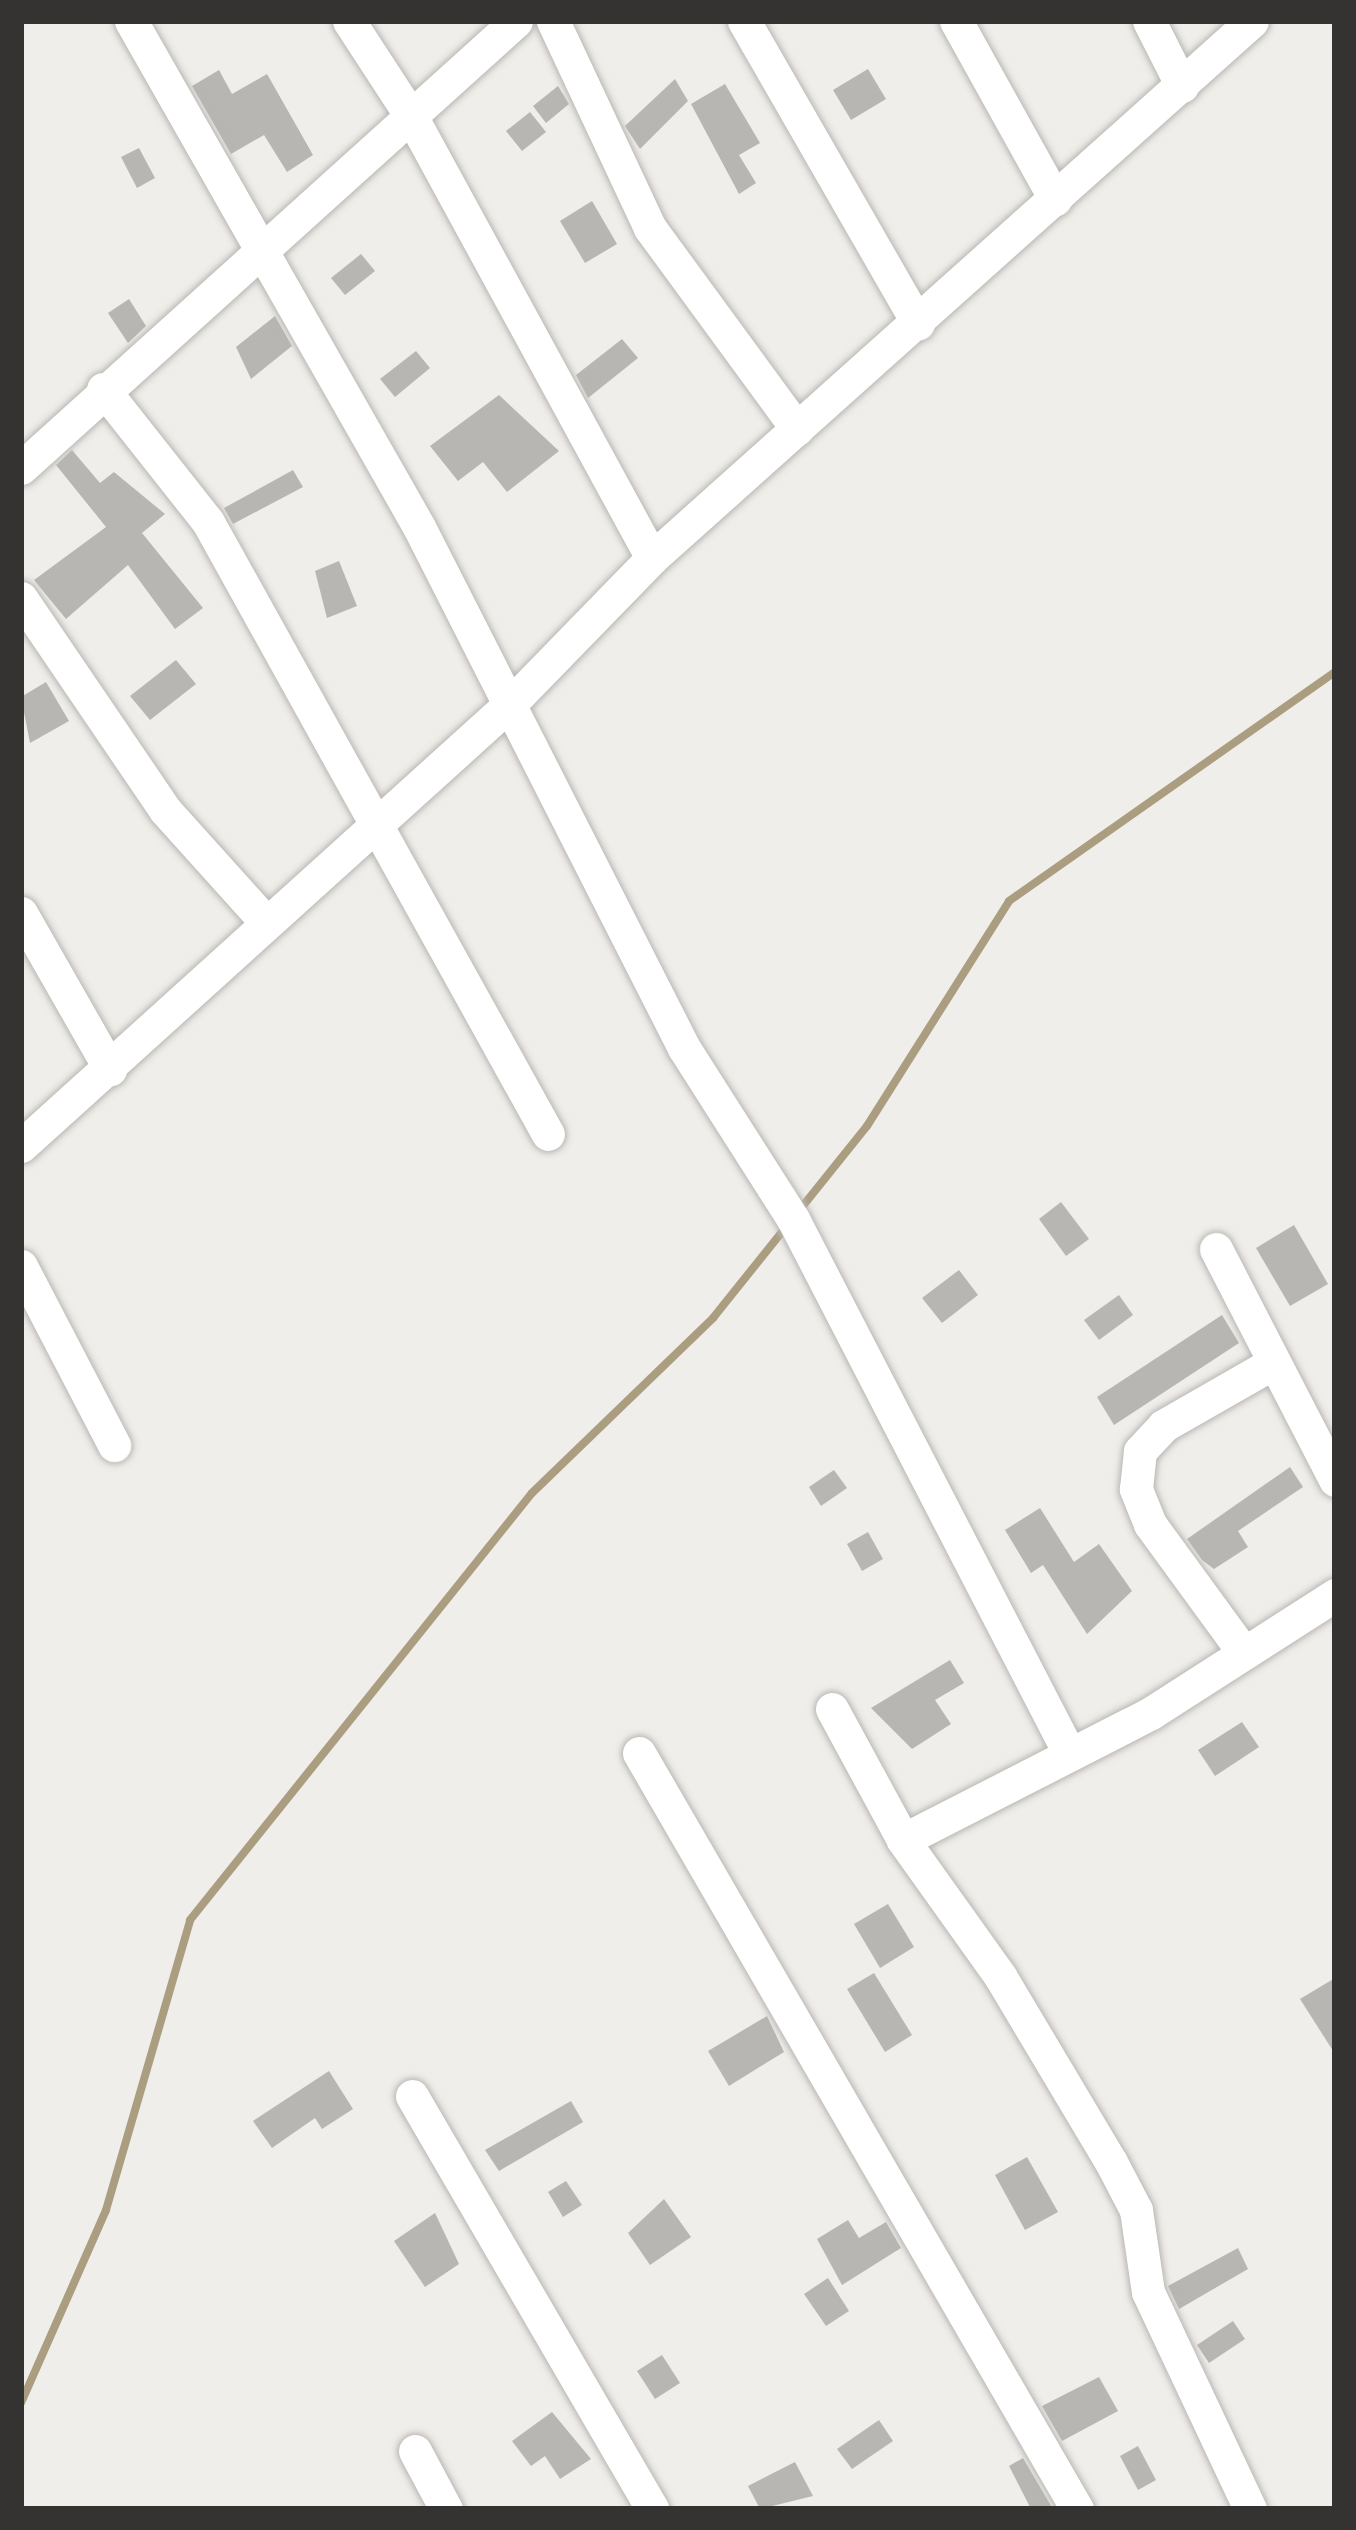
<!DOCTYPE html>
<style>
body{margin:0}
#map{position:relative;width:1356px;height:2530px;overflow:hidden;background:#f0eeea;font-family:"Roboto Condensed",sans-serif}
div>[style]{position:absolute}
.stream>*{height:8px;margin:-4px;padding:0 4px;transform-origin:4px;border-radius:4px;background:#ab9d80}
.building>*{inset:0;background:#b7b6b2}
.roads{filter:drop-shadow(0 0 3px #b9b7b3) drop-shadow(0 0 3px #b9b7b3)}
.minor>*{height:33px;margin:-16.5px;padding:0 16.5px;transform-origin:16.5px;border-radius:16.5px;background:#fff}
span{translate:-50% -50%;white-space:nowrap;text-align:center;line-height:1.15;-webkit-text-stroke:12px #fdfbf7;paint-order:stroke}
.frame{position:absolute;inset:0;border:24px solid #343332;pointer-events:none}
</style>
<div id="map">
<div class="stream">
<div style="left:798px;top:1212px;width:110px;rotate:-51.3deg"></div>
<div style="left:867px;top:1126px;width:266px;rotate:-57.7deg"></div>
<div style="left:1009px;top:901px;width:398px;rotate:-35.1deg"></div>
<div style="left:21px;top:2403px;width:211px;rotate:-66.2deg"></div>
<div style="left:106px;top:2210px;width:302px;rotate:-73.8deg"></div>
<div style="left:190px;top:1920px;width:547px;rotate:-51.31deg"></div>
<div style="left:532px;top:1493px;width:252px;rotate:-44deg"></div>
<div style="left:713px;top:1318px;width:115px;rotate:-51.3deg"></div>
</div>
<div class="building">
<div style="clip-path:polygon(868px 69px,886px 99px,851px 120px,833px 90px)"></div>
<div style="clip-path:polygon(219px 70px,232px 94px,267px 74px,313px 155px,287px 172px,264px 135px,231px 154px,192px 86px)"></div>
<div style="clip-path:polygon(675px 79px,688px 101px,640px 149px,625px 126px)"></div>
<div style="clip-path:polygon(725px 84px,760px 143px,739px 155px,756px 183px,739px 194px,691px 104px)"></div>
<div style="clip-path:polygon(558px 86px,569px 104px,546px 123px,533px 106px)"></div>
<div style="clip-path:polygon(530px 112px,546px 132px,522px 151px,506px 131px)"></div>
<div style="clip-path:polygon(139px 148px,155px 178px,137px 188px,121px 157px)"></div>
<div style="clip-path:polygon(592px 201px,617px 244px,585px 263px,560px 221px)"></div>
<div style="clip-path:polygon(361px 254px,375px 271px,345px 295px,331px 278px)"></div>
<div style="clip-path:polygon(129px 299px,146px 326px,128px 343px,108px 313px)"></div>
<div style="clip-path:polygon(275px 316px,292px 346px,251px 379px,236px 347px)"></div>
<div style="clip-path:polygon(622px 339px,638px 358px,588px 398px,576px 375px)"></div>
<div style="clip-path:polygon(416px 351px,430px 368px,395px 397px,380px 379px)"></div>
<div style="clip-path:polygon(499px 395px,559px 451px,507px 492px,483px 462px,458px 481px,430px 446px)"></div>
<div style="clip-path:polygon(72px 450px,100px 483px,114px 472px,165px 514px,142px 533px,203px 608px,175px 629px,128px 565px,66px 619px,34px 580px,106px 527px,56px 465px)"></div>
<div style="clip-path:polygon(293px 470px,303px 487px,233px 524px,224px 508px)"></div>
<div style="clip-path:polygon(339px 561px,357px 606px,327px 618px,315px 571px)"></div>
<div style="clip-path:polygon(176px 660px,196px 684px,150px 720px,130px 696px)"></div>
<div style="clip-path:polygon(46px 682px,69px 721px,30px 743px,21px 697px)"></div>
<div style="clip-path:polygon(1061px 1202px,1089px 1239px,1066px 1256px,1039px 1219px)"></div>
<div style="clip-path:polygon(1294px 1225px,1328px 1284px,1290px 1306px,1256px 1248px)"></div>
<div style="clip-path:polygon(959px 1270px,978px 1295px,942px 1323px,922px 1298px)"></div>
<div style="clip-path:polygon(1119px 1295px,1133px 1315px,1099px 1340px,1084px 1320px)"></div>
<div style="clip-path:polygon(1222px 1315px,1239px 1343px,1114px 1425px,1097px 1397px)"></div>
<div style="clip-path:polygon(1290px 1467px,1303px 1487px,1238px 1531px,1248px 1547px,1214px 1569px,1202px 1560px,1187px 1539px)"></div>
<div style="clip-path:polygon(834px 1470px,847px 1488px,821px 1506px,809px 1487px)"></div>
<div style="clip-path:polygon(1040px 1508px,1074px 1562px,1099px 1544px,1132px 1591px,1087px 1634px,1043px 1565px,1031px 1573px,1005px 1530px)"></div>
<div style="clip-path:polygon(868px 1532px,883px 1559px,862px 1571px,847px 1544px)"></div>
<div style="clip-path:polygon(950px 1660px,964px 1683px,935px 1700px,951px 1724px,912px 1749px,871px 1708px)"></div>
<div style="clip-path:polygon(1242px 1722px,1259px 1747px,1215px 1776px,1198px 1750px)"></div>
<div style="clip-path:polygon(888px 1904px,914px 1947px,880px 1968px,854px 1924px)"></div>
<div style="clip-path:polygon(874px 1973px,912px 2035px,885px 2052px,847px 1989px)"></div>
<div style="clip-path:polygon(1335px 1978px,1335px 2054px,1300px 1999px)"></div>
<div style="clip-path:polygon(767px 2016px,784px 2052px,729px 2086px,708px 2051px)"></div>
<div style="clip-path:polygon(329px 2071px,353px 2109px,322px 2129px,315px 2118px,272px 2148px,253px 2121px)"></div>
<div style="clip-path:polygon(571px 2101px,583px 2122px,499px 2171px,485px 2150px)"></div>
<div style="clip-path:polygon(1027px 2157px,1058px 2212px,1025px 2230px,995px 2175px)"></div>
<div style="clip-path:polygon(566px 2181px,582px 2205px,563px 2217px,548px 2192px)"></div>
<div style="clip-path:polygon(664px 2199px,691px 2237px,650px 2265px,628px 2233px)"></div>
<div style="clip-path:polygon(435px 2213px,459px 2264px,425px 2287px,394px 2241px)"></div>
<div style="clip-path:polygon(848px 2220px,859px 2238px,886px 2222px,901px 2248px,842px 2285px,817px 2239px)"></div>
<div style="clip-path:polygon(1238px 2248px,1248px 2269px,1179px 2309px,1168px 2286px)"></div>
<div style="clip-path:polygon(828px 2278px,849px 2311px,826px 2326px,804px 2294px)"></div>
<div style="clip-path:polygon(1233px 2321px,1245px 2339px,1209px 2363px,1197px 2345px)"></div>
<div style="clip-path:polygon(662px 2355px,680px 2383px,655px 2399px,637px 2371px)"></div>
<div style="clip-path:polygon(1099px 2377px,1118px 2411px,1062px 2441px,1042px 2406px)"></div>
<div style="clip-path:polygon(552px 2412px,591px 2459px,560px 2479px,545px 2456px,531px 2466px,512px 2441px)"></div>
<div style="clip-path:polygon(879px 2420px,893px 2441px,852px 2469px,837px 2449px)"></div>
<div style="clip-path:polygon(1138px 2446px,1156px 2480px,1138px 2490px,1120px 2456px)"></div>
<div style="clip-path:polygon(1023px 2458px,1053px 2509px,1031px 2509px,1009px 2466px)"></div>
<div style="clip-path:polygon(795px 2462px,813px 2496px,760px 2509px,748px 2486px)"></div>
</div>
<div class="roads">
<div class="minor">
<div style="left:131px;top:21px;width:582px;rotate:60.35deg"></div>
<div style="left:419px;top:527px;width:585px;rotate:63.04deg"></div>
<div style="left:684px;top:1048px;width:203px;rotate:57.5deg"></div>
<div style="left:793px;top:1219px;width:597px;rotate:62.66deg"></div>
<div style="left:349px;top:21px;width:113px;rotate:56.9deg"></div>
<div style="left:411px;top:116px;width:503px;rotate:61.4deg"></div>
<div style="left:553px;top:21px;width:229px;rotate:64.9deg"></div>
<div style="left:650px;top:228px;width:249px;rotate:53.8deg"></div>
<div style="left:744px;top:21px;width:349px;rotate:60.1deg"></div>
<div style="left:956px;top:21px;width:204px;rotate:60.9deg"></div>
<div style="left:1149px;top:21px;width:73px;rotate:63.1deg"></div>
<div style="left:103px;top:389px;width:169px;rotate:51.7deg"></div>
<div style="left:208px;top:522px;width:700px;rotate:60.95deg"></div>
<div style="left:21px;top:468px;width:667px;rotate:-42.08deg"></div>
<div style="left:21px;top:598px;width:256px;rotate:55.8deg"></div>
<div style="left:165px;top:810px;width:148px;rotate:48deg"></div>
<div style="left:21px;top:913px;width:180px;rotate:60.3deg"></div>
<div style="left:21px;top:1146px;width:662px;rotate:-42.12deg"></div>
<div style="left:512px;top:702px;width:201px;rotate:-45.8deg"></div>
<div style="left:652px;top:558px;width:805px;rotate:-41.83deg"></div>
<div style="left:1216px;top:1249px;width:260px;rotate:62.7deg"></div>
<div style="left:21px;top:1266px;width:202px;rotate:62.5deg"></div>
<div style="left:1244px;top:1653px;width:160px;rotate:-126.1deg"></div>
<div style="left:1150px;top:1524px;width:38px;rotate:-112deg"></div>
<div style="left:1136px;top:1489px;width:38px;rotate:-84deg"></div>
<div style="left:1140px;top:1451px;width:34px;rotate:-47deg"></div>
<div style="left:1163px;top:1426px;width:127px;rotate:-29.8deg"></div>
<div style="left:832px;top:1709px;width:149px;rotate:61.5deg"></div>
<div style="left:903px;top:1840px;width:167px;rotate:54.5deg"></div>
<div style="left:1000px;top:1976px;width:217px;rotate:59.2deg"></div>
<div style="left:1111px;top:2162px;width:54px;rotate:62.5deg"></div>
<div style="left:1136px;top:2210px;width:83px;rotate:81.7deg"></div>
<div style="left:1148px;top:2292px;width:240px;rotate:64.8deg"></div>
<div style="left:639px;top:1753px;width:874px;rotate:59.91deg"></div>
<div style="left:903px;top:1840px;width:279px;rotate:-27.1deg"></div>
<div style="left:1151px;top:1713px;width:219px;rotate:-32.7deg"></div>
<div style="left:412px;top:2096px;width:478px;rotate:59.8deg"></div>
<div style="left:415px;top:2451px;width:66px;rotate:61.9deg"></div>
</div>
</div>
<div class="frame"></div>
</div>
